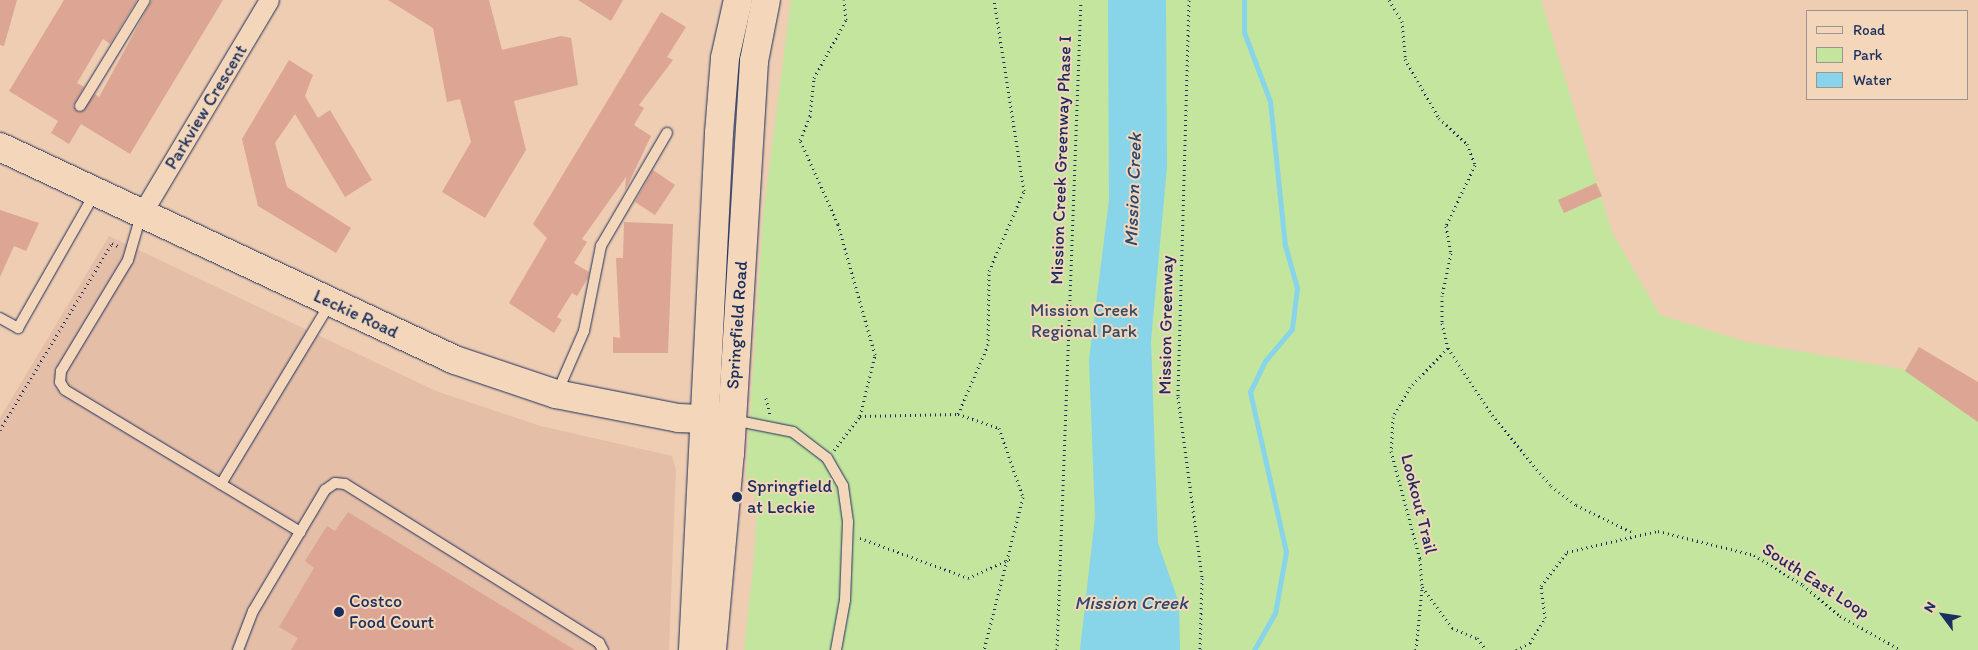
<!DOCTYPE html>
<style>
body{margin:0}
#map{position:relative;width:1978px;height:650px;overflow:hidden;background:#efcdb2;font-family:Itim,sans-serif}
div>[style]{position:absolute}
.built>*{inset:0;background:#e5bea8}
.green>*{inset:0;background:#c3e59e}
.water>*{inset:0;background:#88d4e8}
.stream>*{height:5px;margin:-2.5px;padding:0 2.5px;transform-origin:2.5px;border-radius:2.5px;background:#88d4e8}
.building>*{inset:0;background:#dca594}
.path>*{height:3px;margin-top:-1.5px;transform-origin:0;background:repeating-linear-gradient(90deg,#1b2f5e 0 1px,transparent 0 5px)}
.roads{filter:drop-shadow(0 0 1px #1b2f5e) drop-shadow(0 0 1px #1b2f5e)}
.service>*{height:10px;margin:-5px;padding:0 5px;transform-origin:5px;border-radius:5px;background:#f4d7ba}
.minor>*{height:19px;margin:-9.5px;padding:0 9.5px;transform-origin:9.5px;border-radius:9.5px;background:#f4d7ba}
.secondary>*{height:28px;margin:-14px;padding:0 14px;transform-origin:14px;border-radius:14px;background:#f4d7ba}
.dots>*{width:14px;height:14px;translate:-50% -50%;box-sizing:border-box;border:2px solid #f4d7ba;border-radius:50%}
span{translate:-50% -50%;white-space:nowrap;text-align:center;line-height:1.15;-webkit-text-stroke:4px #f4d7ba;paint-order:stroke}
.street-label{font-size:18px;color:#1b2f5e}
.park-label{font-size:18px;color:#344a68}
.poi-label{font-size:18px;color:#1b2f5e}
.left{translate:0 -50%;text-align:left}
.water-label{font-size:19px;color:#2b4873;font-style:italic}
.legend{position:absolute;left:1806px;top:10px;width:162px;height:90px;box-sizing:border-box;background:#f4d7ba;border:1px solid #9d9495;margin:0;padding:6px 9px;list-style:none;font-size:15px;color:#1b2f5e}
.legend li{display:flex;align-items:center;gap:10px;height:25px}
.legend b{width:25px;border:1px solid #9d9495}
.north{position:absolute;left:1918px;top:590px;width:50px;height:50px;-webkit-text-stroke:4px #f4d7ba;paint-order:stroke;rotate:301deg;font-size:14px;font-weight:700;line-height:20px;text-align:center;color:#1b2f5e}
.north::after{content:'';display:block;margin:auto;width:18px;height:22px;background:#1b2f5e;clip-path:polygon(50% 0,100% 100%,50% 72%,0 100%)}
</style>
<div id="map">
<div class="built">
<div style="clip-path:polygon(109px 236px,436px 391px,541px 426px,672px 456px,676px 469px,669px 650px,0 650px,0 418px)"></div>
</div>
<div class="green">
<div style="clip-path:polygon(791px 0,1541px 0,1612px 232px,1660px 315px,1747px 342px,1925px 373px,1978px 387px,1978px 650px,744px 650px,754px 559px,757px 504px,746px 477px,763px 216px)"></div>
</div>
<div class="water">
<div style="clip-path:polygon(1108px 0,1166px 0,1167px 167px,1151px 341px,1158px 543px,1179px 603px,1180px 650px,1080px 650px,1095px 517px,1089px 360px,1109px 200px)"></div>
</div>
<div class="stream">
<div style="left:1244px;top:0;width:32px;rotate:90deg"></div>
<div style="left:1244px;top:32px;width:74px;rotate:69.4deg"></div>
<div style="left:1270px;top:101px;width:145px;rotate:84.1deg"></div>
<div style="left:1285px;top:245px;width:45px;rotate:74.4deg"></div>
<div style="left:1297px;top:288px;width:41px;rotate:97deg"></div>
<div style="left:1292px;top:329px;width:42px;rotate:130.2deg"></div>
<div style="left:1265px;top:361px;width:34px;rotate:116deg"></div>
<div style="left:1250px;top:392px;width:164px;rotate:77.3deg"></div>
<div style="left:1286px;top:552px;width:62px;rotate:100.2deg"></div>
<div style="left:1275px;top:613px;width:43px;rotate:119.6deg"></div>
</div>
<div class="building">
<div style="clip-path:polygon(0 0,17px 0,4px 46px,0 45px)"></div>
<div style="clip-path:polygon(64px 0,137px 0,110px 44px,103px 39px,77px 83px,84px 87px,73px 106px,80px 113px,95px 94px,99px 97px,152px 0,223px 0,130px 154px,81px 124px,69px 144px,51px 133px,58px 121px,9px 91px)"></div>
<div style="clip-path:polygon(388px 0,489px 0,502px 50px,561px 36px,571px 38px,578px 85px,514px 101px,526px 150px,485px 218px,442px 192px,471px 142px,460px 99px,447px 102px,433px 28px)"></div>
<div style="clip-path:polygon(578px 0,623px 0,611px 21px)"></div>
<div style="clip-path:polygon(661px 12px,686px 27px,667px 57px,673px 60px,639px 105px,644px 108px,634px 125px,651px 136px,625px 191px,626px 177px,582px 239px,587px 242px,574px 263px,589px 272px,588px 278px,577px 296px,572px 293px,557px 317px,562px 320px,554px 333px,509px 303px,547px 238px,533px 224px)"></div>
<div style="clip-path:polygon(289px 60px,313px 75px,305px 96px,318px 118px,330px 110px,372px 180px,345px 197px,295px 114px,275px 143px,287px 187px,351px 228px,336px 253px,258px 206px,251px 177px,242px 139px)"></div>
<div style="clip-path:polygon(653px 170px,675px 185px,655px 215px,635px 202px)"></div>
<div style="clip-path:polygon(1596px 183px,1602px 196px,1564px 213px,1558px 200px)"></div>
<div style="clip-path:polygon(0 210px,39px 223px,26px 251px,14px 246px,0 277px)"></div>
<div style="clip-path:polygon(624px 222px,673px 224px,668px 353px,613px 353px,613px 337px,620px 338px,616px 258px,623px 258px)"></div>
<div style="clip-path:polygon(1919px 347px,1978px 382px,1978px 422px,1905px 371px)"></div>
<div style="clip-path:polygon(348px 512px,575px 650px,291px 650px,298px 638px,279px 627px,314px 568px,305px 561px,327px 526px,335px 531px)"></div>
</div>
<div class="path">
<div style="left:1189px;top:0;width:397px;rotate:91.6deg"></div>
<div style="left:1178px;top:397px;width:183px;rotate:82.4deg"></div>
<div style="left:1202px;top:578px;width:72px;rotate:91.6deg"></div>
<div style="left:1389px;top:0;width:25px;rotate:58deg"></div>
<div style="left:1402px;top:21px;width:38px;rotate:85deg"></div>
<div style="left:1405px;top:59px;width:68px;rotate:60deg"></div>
<div style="left:1439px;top:118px;width:38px;rotate:43deg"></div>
<div style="left:1467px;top:144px;width:22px;rotate:69deg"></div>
<div style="left:1475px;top:165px;width:68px;rotate:115.4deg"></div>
<div style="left:1446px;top:226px;width:27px;rotate:80deg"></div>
<div style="left:1451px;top:253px;width:44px;rotate:101.8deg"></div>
<div style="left:1442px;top:296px;width:27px;rotate:90deg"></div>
<div style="left:1442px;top:323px;width:26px;rotate:77deg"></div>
<div style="left:1448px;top:348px;width:54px;rotate:134.3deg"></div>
<div style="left:1410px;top:387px;width:34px;rotate:120deg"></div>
<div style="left:1393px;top:417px;width:34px;rotate:93deg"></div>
<div style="left:1391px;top:451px;width:112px;rotate:75deg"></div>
<div style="left:1420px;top:559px;width:28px;rotate:86deg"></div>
<div style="left:1422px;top:587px;width:51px;rotate:53.8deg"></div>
<div style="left:1452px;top:628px;width:27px;rotate:22deg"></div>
<div style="left:1477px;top:638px;width:15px;rotate:53deg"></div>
<div style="left:1448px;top:348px;width:80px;rotate:56.7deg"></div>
<div style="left:1492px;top:415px;width:92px;rotate:50.3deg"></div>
<div style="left:1551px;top:486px;width:31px;rotate:37deg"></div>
<div style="left:1576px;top:505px;width:64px;rotate:25.8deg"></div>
<div style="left:766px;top:398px;width:17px;rotate:77deg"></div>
<div style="left:958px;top:414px;width:75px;rotate:-66.5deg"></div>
<div style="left:988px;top:345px;width:74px;rotate:-89.2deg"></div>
<div style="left:989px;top:271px;width:87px;rotate:-66.4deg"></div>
<div style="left:1024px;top:191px;width:193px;rotate:-98.9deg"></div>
<div style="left:860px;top:416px;width:98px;rotate:-1.2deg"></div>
<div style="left:958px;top:414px;width:43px;rotate:18.9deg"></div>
<div style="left:999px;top:428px;width:73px;rotate:70.8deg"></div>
<div style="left:1023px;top:497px;width:158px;rotate:104.3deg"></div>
<div style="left:0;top:430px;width:218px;rotate:-59.1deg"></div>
<div style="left:112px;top:243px;width:9px;rotate:27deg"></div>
<div style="left:834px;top:450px;width:43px;rotate:-52.6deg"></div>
<div style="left:860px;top:416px;width:63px;rotate:-76.2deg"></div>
<div style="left:875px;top:355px;width:136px;rotate:-105.8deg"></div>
<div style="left:838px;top:224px;width:92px;rotate:-114.3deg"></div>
<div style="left:800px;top:140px;width:26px;rotate:-67deg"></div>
<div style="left:810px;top:116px;width:38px;rotate:-84deg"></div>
<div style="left:814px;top:78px;width:66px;rotate:-61.1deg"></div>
<div style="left:846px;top:20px;width:20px;rotate:-96deg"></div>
<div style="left:860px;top:538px;width:115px;rotate:20.3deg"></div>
<div style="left:968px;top:578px;width:46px;rotate:-24.3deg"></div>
<div style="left:1057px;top:650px;width:650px;rotate:-87.89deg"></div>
<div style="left:1416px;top:650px;width:62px;rotate:-84.5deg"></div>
<div style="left:1516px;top:650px;width:16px;rotate:-27deg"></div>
<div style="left:1530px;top:643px;width:29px;rotate:-59deg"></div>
<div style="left:1545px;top:618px;width:32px;rotate:-97deg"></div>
<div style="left:1541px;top:586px;width:43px;rotate:-52.6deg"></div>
<div style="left:1567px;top:552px;width:93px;rotate:-13deg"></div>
<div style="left:1658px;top:531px;width:99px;rotate:14deg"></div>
<div style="left:1754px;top:555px;width:57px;rotate:31.5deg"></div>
<div style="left:1803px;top:585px;width:48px;rotate:40deg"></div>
<div style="left:1840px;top:616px;width:70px;rotate:29.1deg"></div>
</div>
<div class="roads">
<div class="service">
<div style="left:80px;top:106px;width:124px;rotate:-58.5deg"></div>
<div style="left:141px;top:215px;width:47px;rotate:106.1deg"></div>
<div style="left:128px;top:260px;width:130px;rotate:121.1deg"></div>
<div style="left:61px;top:371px;width:11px;rotate:95deg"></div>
<div style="left:60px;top:382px;width:9px;rotate:58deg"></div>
<div style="left:65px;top:390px;width:275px;rotate:31.1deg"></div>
<div style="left:300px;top:532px;width:92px;rotate:120.7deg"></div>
<div style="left:253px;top:611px;width:42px;rotate:111deg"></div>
<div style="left:0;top:318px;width:21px;rotate:29deg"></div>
<div style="left:18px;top:328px;width:155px;rotate:-60.3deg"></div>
<div style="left:557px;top:393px;width:68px;rotate:-66.5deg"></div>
<div style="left:584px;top:331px;width:87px;rotate:-78.7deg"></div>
<div style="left:601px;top:246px;width:131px;rotate:-59.7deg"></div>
<div style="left:733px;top:420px;width:61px;rotate:11.3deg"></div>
<div style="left:793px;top:432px;width:43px;rotate:37.4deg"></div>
<div style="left:827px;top:458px;width:32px;rotate:60deg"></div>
<div style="left:843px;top:486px;width:36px;rotate:82deg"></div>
<div style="left:848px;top:522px;width:78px;rotate:92.2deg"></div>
<div style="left:845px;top:600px;width:51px;rotate:100.2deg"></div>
<div style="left:221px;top:484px;width:211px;rotate:-58.9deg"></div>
<div style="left:300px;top:532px;width:49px;rotate:-59.2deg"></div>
<div style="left:325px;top:490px;width:12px;rotate:-35deg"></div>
<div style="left:335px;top:483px;width:10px;rotate:6deg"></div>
<div style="left:345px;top:484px;width:300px;rotate:32deg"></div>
<div style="left:599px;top:643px;width:8px;rotate:60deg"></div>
</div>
<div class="minor">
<div style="left:142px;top:213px;width:248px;rotate:-59.2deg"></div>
</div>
<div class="secondary">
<div style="left:0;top:147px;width:502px;rotate:25.09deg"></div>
<div style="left:455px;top:360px;width:107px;rotate:18.6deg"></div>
<div style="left:556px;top:394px;width:124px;rotate:11.1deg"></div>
<div style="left:678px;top:418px;width:53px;rotate:2.2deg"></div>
<div style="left:693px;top:650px;width:518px;rotate:-87.12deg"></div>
<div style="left:719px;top:133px;width:75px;rotate:-85.4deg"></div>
<div style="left:725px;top:58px;width:59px;rotate:-77.4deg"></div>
<div style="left:712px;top:650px;width:197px;rotate:-84.8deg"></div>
<div style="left:730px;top:454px;width:394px;rotate:-86.5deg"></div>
<div style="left:754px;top:61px;width:62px;rotate:-78.9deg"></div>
</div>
</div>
<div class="dots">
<div style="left:737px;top:497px;background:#1b2f5e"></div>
<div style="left:339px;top:612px;background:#1b2f5e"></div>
</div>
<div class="street-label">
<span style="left:206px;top:107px;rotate:-59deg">Parkview Crescent</span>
<span style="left:1061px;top:160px;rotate:-88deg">Mission Creek Greenway Phase I</span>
<span style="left:356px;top:314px;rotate:25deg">Leckie Road</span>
<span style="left:737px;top:325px;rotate:-86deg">Springfield Road</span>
<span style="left:1166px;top:325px;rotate:-89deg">Mission Greenway</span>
<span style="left:1419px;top:504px;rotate:76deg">Lookout Trail</span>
<span style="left:1816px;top:581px;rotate:33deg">South East Loop</span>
</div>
<div class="park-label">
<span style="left:1084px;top:321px">Mission Creek<br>Regional Park</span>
</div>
<div class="poi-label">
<span class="left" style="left:747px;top:497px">Springfield<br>at Leckie</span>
<span class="left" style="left:349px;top:612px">Costco<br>Food Court</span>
</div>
<div class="water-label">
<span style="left:1133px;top:190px;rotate:-88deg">Mission Creek</span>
<span style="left:1131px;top:603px">Mission Creek</span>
</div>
<ul class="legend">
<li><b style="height:6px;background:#f4d7ba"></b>Road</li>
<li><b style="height:14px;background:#c3e59e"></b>Park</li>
<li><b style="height:14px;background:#88d4e8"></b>Water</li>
</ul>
<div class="north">N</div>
</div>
